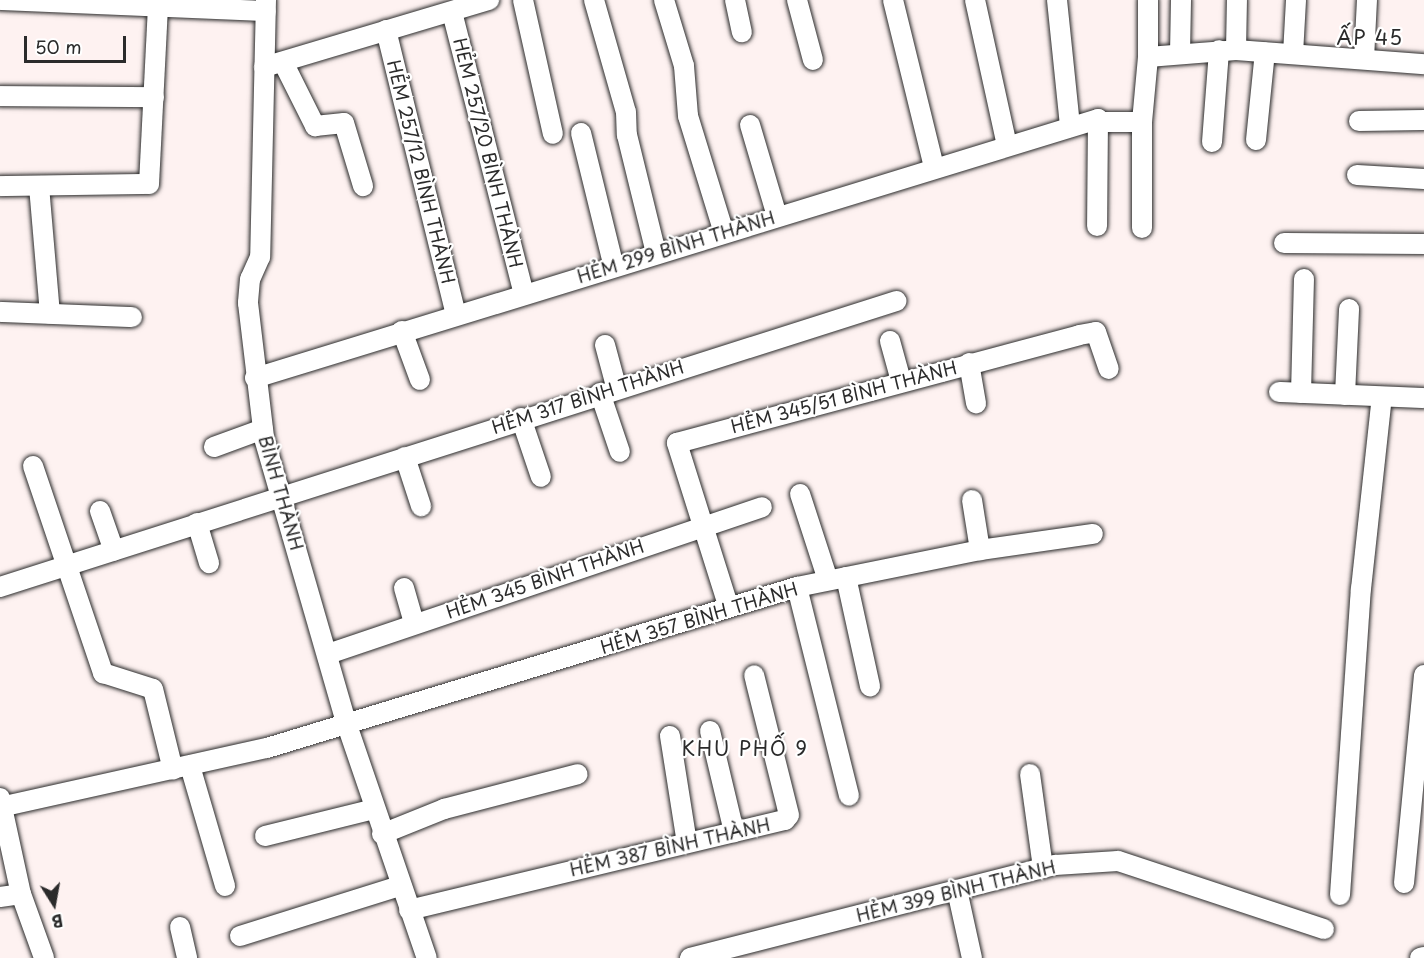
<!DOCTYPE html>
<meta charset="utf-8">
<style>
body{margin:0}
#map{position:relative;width:1424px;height:958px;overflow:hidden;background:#fef2f1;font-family:"Playpen Sans",sans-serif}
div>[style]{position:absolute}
.roads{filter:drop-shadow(0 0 2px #2b2b2b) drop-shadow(0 0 2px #2b2b2b)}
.minor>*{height:20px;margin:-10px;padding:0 10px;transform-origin:10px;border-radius:10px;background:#fff}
span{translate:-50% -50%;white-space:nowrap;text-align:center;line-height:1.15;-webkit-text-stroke:4.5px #fff;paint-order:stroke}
.street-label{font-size:18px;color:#2b2b2b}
.neighbourhood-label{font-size:20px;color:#2b2b2b;letter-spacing:1.5px}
.north{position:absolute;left:24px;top:874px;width:60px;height:60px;-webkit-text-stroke:4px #fff;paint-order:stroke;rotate:169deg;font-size:16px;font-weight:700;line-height:24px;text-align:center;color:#2b2b2b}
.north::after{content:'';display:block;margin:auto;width:21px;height:27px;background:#2b2b2b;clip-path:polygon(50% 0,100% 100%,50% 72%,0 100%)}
.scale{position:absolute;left:24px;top:36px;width:102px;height:27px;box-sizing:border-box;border:3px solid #2b2b2b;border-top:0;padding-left:8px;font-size:18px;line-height:21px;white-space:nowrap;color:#2b2b2b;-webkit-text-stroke:4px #fff;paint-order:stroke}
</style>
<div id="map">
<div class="roads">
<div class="minor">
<div style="left:0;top:0;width:266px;rotate:2.4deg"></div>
<div style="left:266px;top:0;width:257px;rotate:91.3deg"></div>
<div style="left:260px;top:257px;width:24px;rotate:114deg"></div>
<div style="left:250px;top:279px;width:24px;rotate:95deg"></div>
<div style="left:248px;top:303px;width:136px;rotate:83.2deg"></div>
<div style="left:264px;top:438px;width:299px;rotate:73.9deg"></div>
<div style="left:347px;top:725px;width:246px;rotate:71.1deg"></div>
<div style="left:523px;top:0;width:137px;rotate:77.4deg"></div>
<div style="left:594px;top:0;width:116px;rotate:74.1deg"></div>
<div style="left:626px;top:112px;width:23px;rotate:88deg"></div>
<div style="left:627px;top:135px;width:122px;rotate:76.2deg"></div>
<div style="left:664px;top:0;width:69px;rotate:73.1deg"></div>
<div style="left:684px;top:66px;width:50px;rotate:85.4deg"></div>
<div style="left:688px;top:116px;width:122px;rotate:72.9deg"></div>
<div style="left:735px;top:0;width:33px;rotate:78deg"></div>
<div style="left:797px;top:0;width:62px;rotate:75.1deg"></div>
<div style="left:893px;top:0;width:172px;rotate:76.2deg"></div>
<div style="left:975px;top:0;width:148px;rotate:77.6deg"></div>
<div style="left:1057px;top:0;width:127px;rotate:84.1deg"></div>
<div style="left:1148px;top:0;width:57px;rotate:90deg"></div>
<div style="left:452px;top:12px;width:291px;rotate:75.7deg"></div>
<div style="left:386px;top:30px;width:293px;rotate:76.2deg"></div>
<div style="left:1236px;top:50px;width:50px;rotate:-88.9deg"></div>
<div style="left:1180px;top:53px;width:53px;rotate:-88.9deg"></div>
<div style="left:1293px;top:54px;width:54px;rotate:-86.8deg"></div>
<div style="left:1364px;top:59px;width:59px;rotate:-87.1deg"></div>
<div style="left:283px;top:62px;width:72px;rotate:63.4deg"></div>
<div style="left:315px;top:126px;width:29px;rotate:-6deg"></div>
<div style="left:344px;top:123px;width:66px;rotate:73.2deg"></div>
<div style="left:264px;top:67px;width:235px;rotate:-16.6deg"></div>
<div style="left:0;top:96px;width:154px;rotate:0.4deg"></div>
<div style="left:1359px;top:121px;width:65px;rotate:-0.9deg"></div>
<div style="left:1099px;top:122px;width:43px"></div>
<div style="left:1142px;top:122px;width:65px;rotate:-84.7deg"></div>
<div style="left:1148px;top:57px;width:88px;rotate:-4.5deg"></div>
<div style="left:1236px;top:50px;width:189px;rotate:4.3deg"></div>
<div style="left:1142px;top:122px;width:106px;rotate:90deg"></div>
<div style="left:750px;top:125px;width:95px;rotate:73.5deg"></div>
<div style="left:581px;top:133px;width:138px;rotate:76.2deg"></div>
<div style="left:1256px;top:140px;width:88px;rotate:-84.2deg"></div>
<div style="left:1212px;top:142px;width:92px;rotate:-85.6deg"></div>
<div style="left:1357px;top:175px;width:67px;rotate:3.4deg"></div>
<div style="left:0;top:186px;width:149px;rotate:-0.8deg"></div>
<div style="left:149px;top:184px;width:177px;rotate:-87.1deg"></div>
<div style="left:39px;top:186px;width:128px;rotate:85.1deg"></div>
<div style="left:1284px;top:243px;width:140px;rotate:0.4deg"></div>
<div style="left:0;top:312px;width:132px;rotate:2.2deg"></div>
<div style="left:402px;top:331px;width:52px;rotate:69.8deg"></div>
<div style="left:890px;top:341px;width:41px;rotate:74.6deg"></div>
<div style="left:605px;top:345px;width:42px;rotate:75deg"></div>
<div style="left:969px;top:363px;width:41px;rotate:80.1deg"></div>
<div style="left:255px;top:378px;width:882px;rotate:-17.08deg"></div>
<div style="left:1098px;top:119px;width:107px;rotate:90.5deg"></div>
<div style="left:1279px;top:392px;width:145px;rotate:2.4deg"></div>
<div style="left:600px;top:393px;width:62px;rotate:71.3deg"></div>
<div style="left:1301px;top:393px;width:114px;rotate:-88.5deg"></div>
<div style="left:1345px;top:395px;width:86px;rotate:-87.3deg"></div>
<div style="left:521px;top:418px;width:62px;rotate:71.3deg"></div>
<div style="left:214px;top:447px;width:52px;rotate:-20.2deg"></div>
<div style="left:405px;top:457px;width:52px;rotate:71.9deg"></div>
<div style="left:33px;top:466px;width:219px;rotate:71.3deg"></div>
<div style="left:103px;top:673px;width:52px;rotate:17.7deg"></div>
<div style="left:153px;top:689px;width:83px;rotate:76.1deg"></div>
<div style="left:800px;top:494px;width:90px;rotate:72deg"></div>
<div style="left:972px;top:500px;width:51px;rotate:80.9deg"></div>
<div style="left:100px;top:511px;width:42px;rotate:70.7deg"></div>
<div style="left:197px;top:523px;width:42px;rotate:73.3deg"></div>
<div style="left:846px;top:577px;width:112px;rotate:77.6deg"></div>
<div style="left:0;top:587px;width:941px;rotate:-17.7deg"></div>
<div style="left:797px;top:587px;width:215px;rotate:76deg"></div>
<div style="left:404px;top:588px;width:37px;rotate:74deg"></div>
<div style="left:728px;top:605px;width:170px;rotate:-107.5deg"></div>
<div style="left:677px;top:443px;width:416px;rotate:-15deg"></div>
<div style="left:1079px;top:335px;width:17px;rotate:-10deg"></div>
<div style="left:1096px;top:332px;width:39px;rotate:71deg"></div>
<div style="left:328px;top:654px;width:458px;rotate:-18.7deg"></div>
<div style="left:710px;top:731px;width:104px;rotate:76.6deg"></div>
<div style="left:670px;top:736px;width:108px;rotate:81deg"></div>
<div style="left:190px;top:766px;width:125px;rotate:73.7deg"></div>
<div style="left:1030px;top:774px;width:95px;rotate:82.1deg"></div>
<div style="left:0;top:798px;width:98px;rotate:77.7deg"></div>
<div style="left:21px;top:894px;width:68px;rotate:70.2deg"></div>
<div style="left:0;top:807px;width:273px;rotate:-12.5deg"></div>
<div style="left:267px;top:748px;width:554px;rotate:-16.9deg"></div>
<div style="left:797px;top:587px;width:187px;rotate:-11.4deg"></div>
<div style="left:980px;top:550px;width:114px;rotate:-8.1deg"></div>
<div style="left:382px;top:834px;width:67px;rotate:-22deg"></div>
<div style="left:444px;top:809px;width:138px;rotate:-14.6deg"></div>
<div style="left:265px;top:836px;width:112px;rotate:-13.9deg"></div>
<div style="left:1404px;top:883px;width:209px;rotate:-84.5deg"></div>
<div style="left:957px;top:890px;width:70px;rotate:77.6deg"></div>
<div style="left:1340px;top:895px;width:307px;rotate:-86.1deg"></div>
<div style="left:1361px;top:589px;width:193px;rotate:-83.8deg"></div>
<div style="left:0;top:897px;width:21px;rotate:-8deg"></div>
<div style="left:409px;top:910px;width:387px;rotate:-13.5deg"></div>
<div style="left:785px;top:820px;width:6px;rotate:-51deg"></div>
<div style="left:789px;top:815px;width:144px;rotate:-104deg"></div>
<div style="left:180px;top:927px;width:32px;rotate:77deg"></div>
<div style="left:240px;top:936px;width:168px;rotate:-17.4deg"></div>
<div style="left:690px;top:958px;width:377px;rotate:-14.3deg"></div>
<div style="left:1055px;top:865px;width:63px;rotate:-3.6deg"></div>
<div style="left:1118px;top:861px;width:217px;rotate:18.3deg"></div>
<div style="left:1420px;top:958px;width:4px;rotate:-14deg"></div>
</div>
</div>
<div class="street-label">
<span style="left:488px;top:153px;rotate:76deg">HẺM 257/20 BÌNH THÀNH</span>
<span style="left:421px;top:172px;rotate:76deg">HẺM 257/12 BÌNH THÀNH</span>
<span style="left:676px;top:247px;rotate:-17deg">HẺM 299 BÌNH THÀNH</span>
<span style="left:588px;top:397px;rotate:-18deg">HẺM 317 BÌNH THÀNH</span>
<span style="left:844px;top:397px;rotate:-15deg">HẺM 345/51 BÌNH THÀNH</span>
<span style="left:281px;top:493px;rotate:74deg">BÌNH THÀNH</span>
<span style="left:545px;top:579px;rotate:-19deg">HẺM 345 BÌNH THÀNH</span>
<span style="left:699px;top:618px;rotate:-17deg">HẺM 357 BÌNH THÀNH</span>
<span style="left:670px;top:847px;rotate:-13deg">HẺM 387 BÌNH THÀNH</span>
<span style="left:956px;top:891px;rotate:-14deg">HẺM 399 BÌNH THÀNH</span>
</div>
<div class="neighbourhood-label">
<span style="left:1370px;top:37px">ẤP 45</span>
<span style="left:745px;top:748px">KHU PHỐ 9</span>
</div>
<div class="north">B</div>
<div class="scale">50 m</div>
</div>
